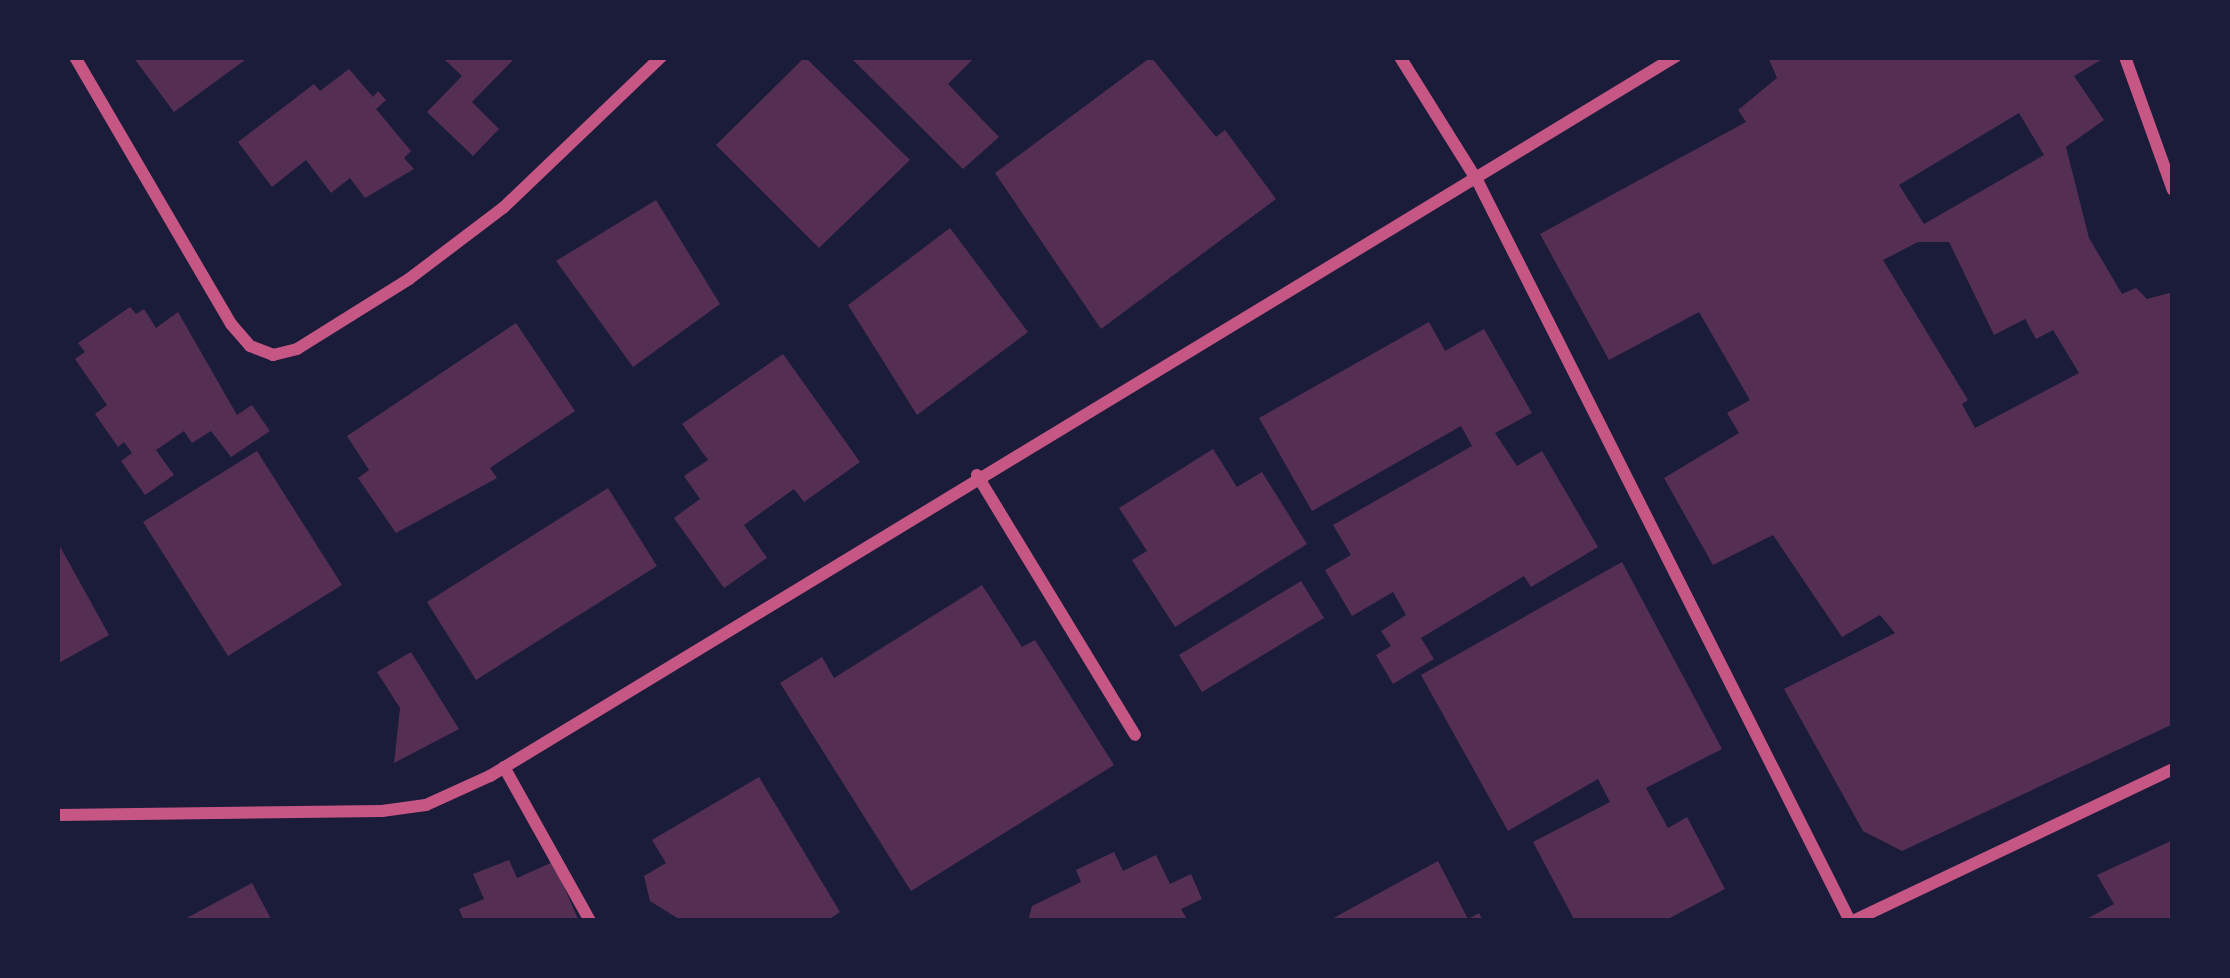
<!DOCTYPE html>
<style>
body{margin:0}
#map{position:relative;width:2230px;height:978px;overflow:hidden;background:#1b1b3a;font-family:"Asap Condensed",sans-serif}
div>[style]{position:absolute}
.building>*{inset:0;background:#542f53}
.minor>*{height:12px;margin:-6px;padding:0 6px;transform-origin:6px;border-radius:6px;background:#c65784}
span{translate:-50% -50%;white-space:nowrap;text-align:center;line-height:1.15;-webkit-text-stroke:12px #1b1b3a;paint-order:stroke}
.frame{position:absolute;inset:0;border:60px solid #1b1b3a;pointer-events:none}
</style>
<div id="map">
<div class="building">
<div style="clip-path:polygon(133px 57px,249px 57px,174px 112px)"></div>
<div style="clip-path:polygon(442px 57px,516px 57px,472px 102px,499px 129px,473px 156px,427px 112px,462px 76px)"></div>
<div style="clip-path:polygon(805px 57px,910px 160px,819px 248px,716px 145px)"></div>
<div style="clip-path:polygon(850px 57px,975px 57px,948px 84px,999px 137px,963px 169px)"></div>
<div style="clip-path:polygon(1151px 57px,1216px 137px,1225px 130px,1276px 199px,1101px 329px,995px 173px)"></div>
<div style="clip-path:polygon(evenodd,1768px 57px,2106px 57px,2074px 76px,2104px 120px,2066px 147px,2089px 238px,2122px 294px,2136px 288px,2147px 299px,2173px 292px,2173px 724px,1902px 851px,1863px 831px,1784px 689px,1895px 633px,1880px 615px,1842px 637px,1773px 535px,1713px 565px,1664px 478px,1739px 433px,1727px 413px,1750px 400px,1699px 312px,1609px 360px,1540px 234px,1746px 122px,1738px 110px,1777px 78px,1768px 57px,2019px 113px,2044px 155px,1924px 224px,1899px 185px,2019px 113px,1768px 57px,1918px 242px,1949px 242px,1994px 335px,2025px 319px,2036px 339px,2053px 330px,2079px 373px,1975px 428px,1962px 404px,1968px 400px,1883px 260px,1918px 242px)"></div>
<div style="clip-path:polygon(349px 69px,373px 97px,378px 91px,386px 100px,376px 109px,411px 151px,404px 158px,414px 169px,365px 198px,350px 178px,331px 193px,306px 160px,272px 187px,238px 142px,314px 84px,320px 91px)"></div>
<div style="clip-path:polygon(656px 200px,720px 304px,633px 367px,556px 261px)"></div>
<div style="clip-path:polygon(950px 228px,1028px 332px,917px 415px,848px 305px)"></div>
<div style="clip-path:polygon(130px 307px,136px 314px,144px 309px,156px 328px,178px 312px,237px 415px,252px 405px,270px 431px,231px 457px,211px 431px,192px 443px,184px 431px,156px 450px,174px 475px,145px 495px,121px 461px,132px 453px,124px 442px,118px 447px,95px 414px,107px 405px,75px 359px,85px 352px,78px 343px)"></div>
<div style="clip-path:polygon(1429px 322px,1445px 351px,1484px 329px,1532px 413px,1495px 433px,1517px 466px,1542px 451px,1598px 547px,1531px 587px,1524px 576px,1421px 638px,1434px 659px,1393px 684px,1376px 655px,1391px 646px,1381px 631px,1406px 615px,1393px 592px,1352px 616px,1325px 570px,1351px 555px,1333px 525px,1472px 446px,1461px 426px,1312px 511px,1259px 418px)"></div>
<div style="clip-path:polygon(516px 323px,575px 411px,490px 468px,497px 478px,396px 533px,358px 478px,369px 470px,347px 436px)"></div>
<div style="clip-path:polygon(783px 354px,860px 462px,804px 502px,794px 489px,744px 525px,767px 558px,724px 588px,674px 518px,700px 499px,684px 476px,708px 460px,682px 424px)"></div>
<div style="clip-path:polygon(1213px 449px,1237px 487px,1262px 472px,1307px 544px,1175px 627px,1132px 560px,1147px 551px,1119px 508px)"></div>
<div style="clip-path:polygon(257px 451px,342px 585px,228px 656px,143px 522px)"></div>
<div style="clip-path:polygon(608px 488px,657px 566px,476px 680px,427px 602px)"></div>
<div style="clip-path:polygon(57px 541px,109px 635px,57px 664px)"></div>
<div style="clip-path:polygon(1622px 562px,1722px 749px,1646px 788px,1668px 828px,1687px 817px,1725px 889px,1664px 921px,1575px 921px,1533px 842px,1610px 802px,1598px 779px,1508px 831px,1421px 675px)"></div>
<div style="clip-path:polygon(1301px 581px,1324px 618px,1202px 692px,1179px 655px)"></div>
<div style="clip-path:polygon(982px 585px,1022px 647px,1035px 640px,1114px 765px,911px 891px,780px 683px,822px 657px,834px 678px)"></div>
<div style="clip-path:polygon(411px 652px,459px 729px,394px 763px,400px 708px,377px 672px)"></div>
<div style="clip-path:polygon(759px 777px,840px 912px,826px 921px,682px 921px,650px 901px,644px 876px,666px 863px,652px 840px)"></div>
<div style="clip-path:polygon(2173px 840px,2173px 921px,2083px 921px,2114px 904px,2097px 875px)"></div>
<div style="clip-path:polygon(1114px 852px,1123px 871px,1156px 855px,1170px 884px,1191px 874px,1202px 899px,1181px 909px,1188px 921px,1028px 921px,1032px 906px,1081px 882px,1076px 870px)"></div>
<div style="clip-path:polygon(509px 860px,517px 878px,553px 862px,579px 921px,464px 921px,459px 909px,484px 899px,473px 874px)"></div>
<div style="clip-path:polygon(1438px 861px,1468px 919px,1479px 913px,1483px 921px,1328px 921px)"></div>
<div style="clip-path:polygon(252px 883px,272px 921px,181px 921px)"></div>
</div>
<div class="minor">
<div style="left:75px;top:57px;width:309px;rotate:59.7deg"></div>
<div style="left:231px;top:324px;width:29px;rotate:49deg"></div>
<div style="left:250px;top:346px;width:25px;rotate:21deg"></div>
<div style="left:273px;top:355px;width:25px;rotate:-14deg"></div>
<div style="left:297px;top:349px;width:132px;rotate:-32deg"></div>
<div style="left:409px;top:279px;width:118px;rotate:-37.1deg"></div>
<div style="left:503px;top:208px;width:219px;rotate:-43.7deg"></div>
<div style="left:1400px;top:57px;width:145px;rotate:58deg"></div>
<div style="left:1477px;top:180px;width:830px;rotate:63.28deg"></div>
<div style="left:2125px;top:57px;width:141px;rotate:70.2deg"></div>
<div style="left:977px;top:475px;width:304px;rotate:58.7deg"></div>
<div style="left:504px;top:767px;width:176px;rotate:60.8deg"></div>
<div style="left:57px;top:815px;width:325px;rotate:-0.7deg"></div>
<div style="left:382px;top:811px;width:44px;rotate:-7.8deg"></div>
<div style="left:426px;top:805px;width:70px;rotate:-24.4deg"></div>
<div style="left:490px;top:776px;width:1386px;rotate:-31.25deg"></div>
<div style="left:1853px;top:921px;width:354px;rotate:-25.4deg"></div>
</div>
<div class="frame"></div>
</div>
